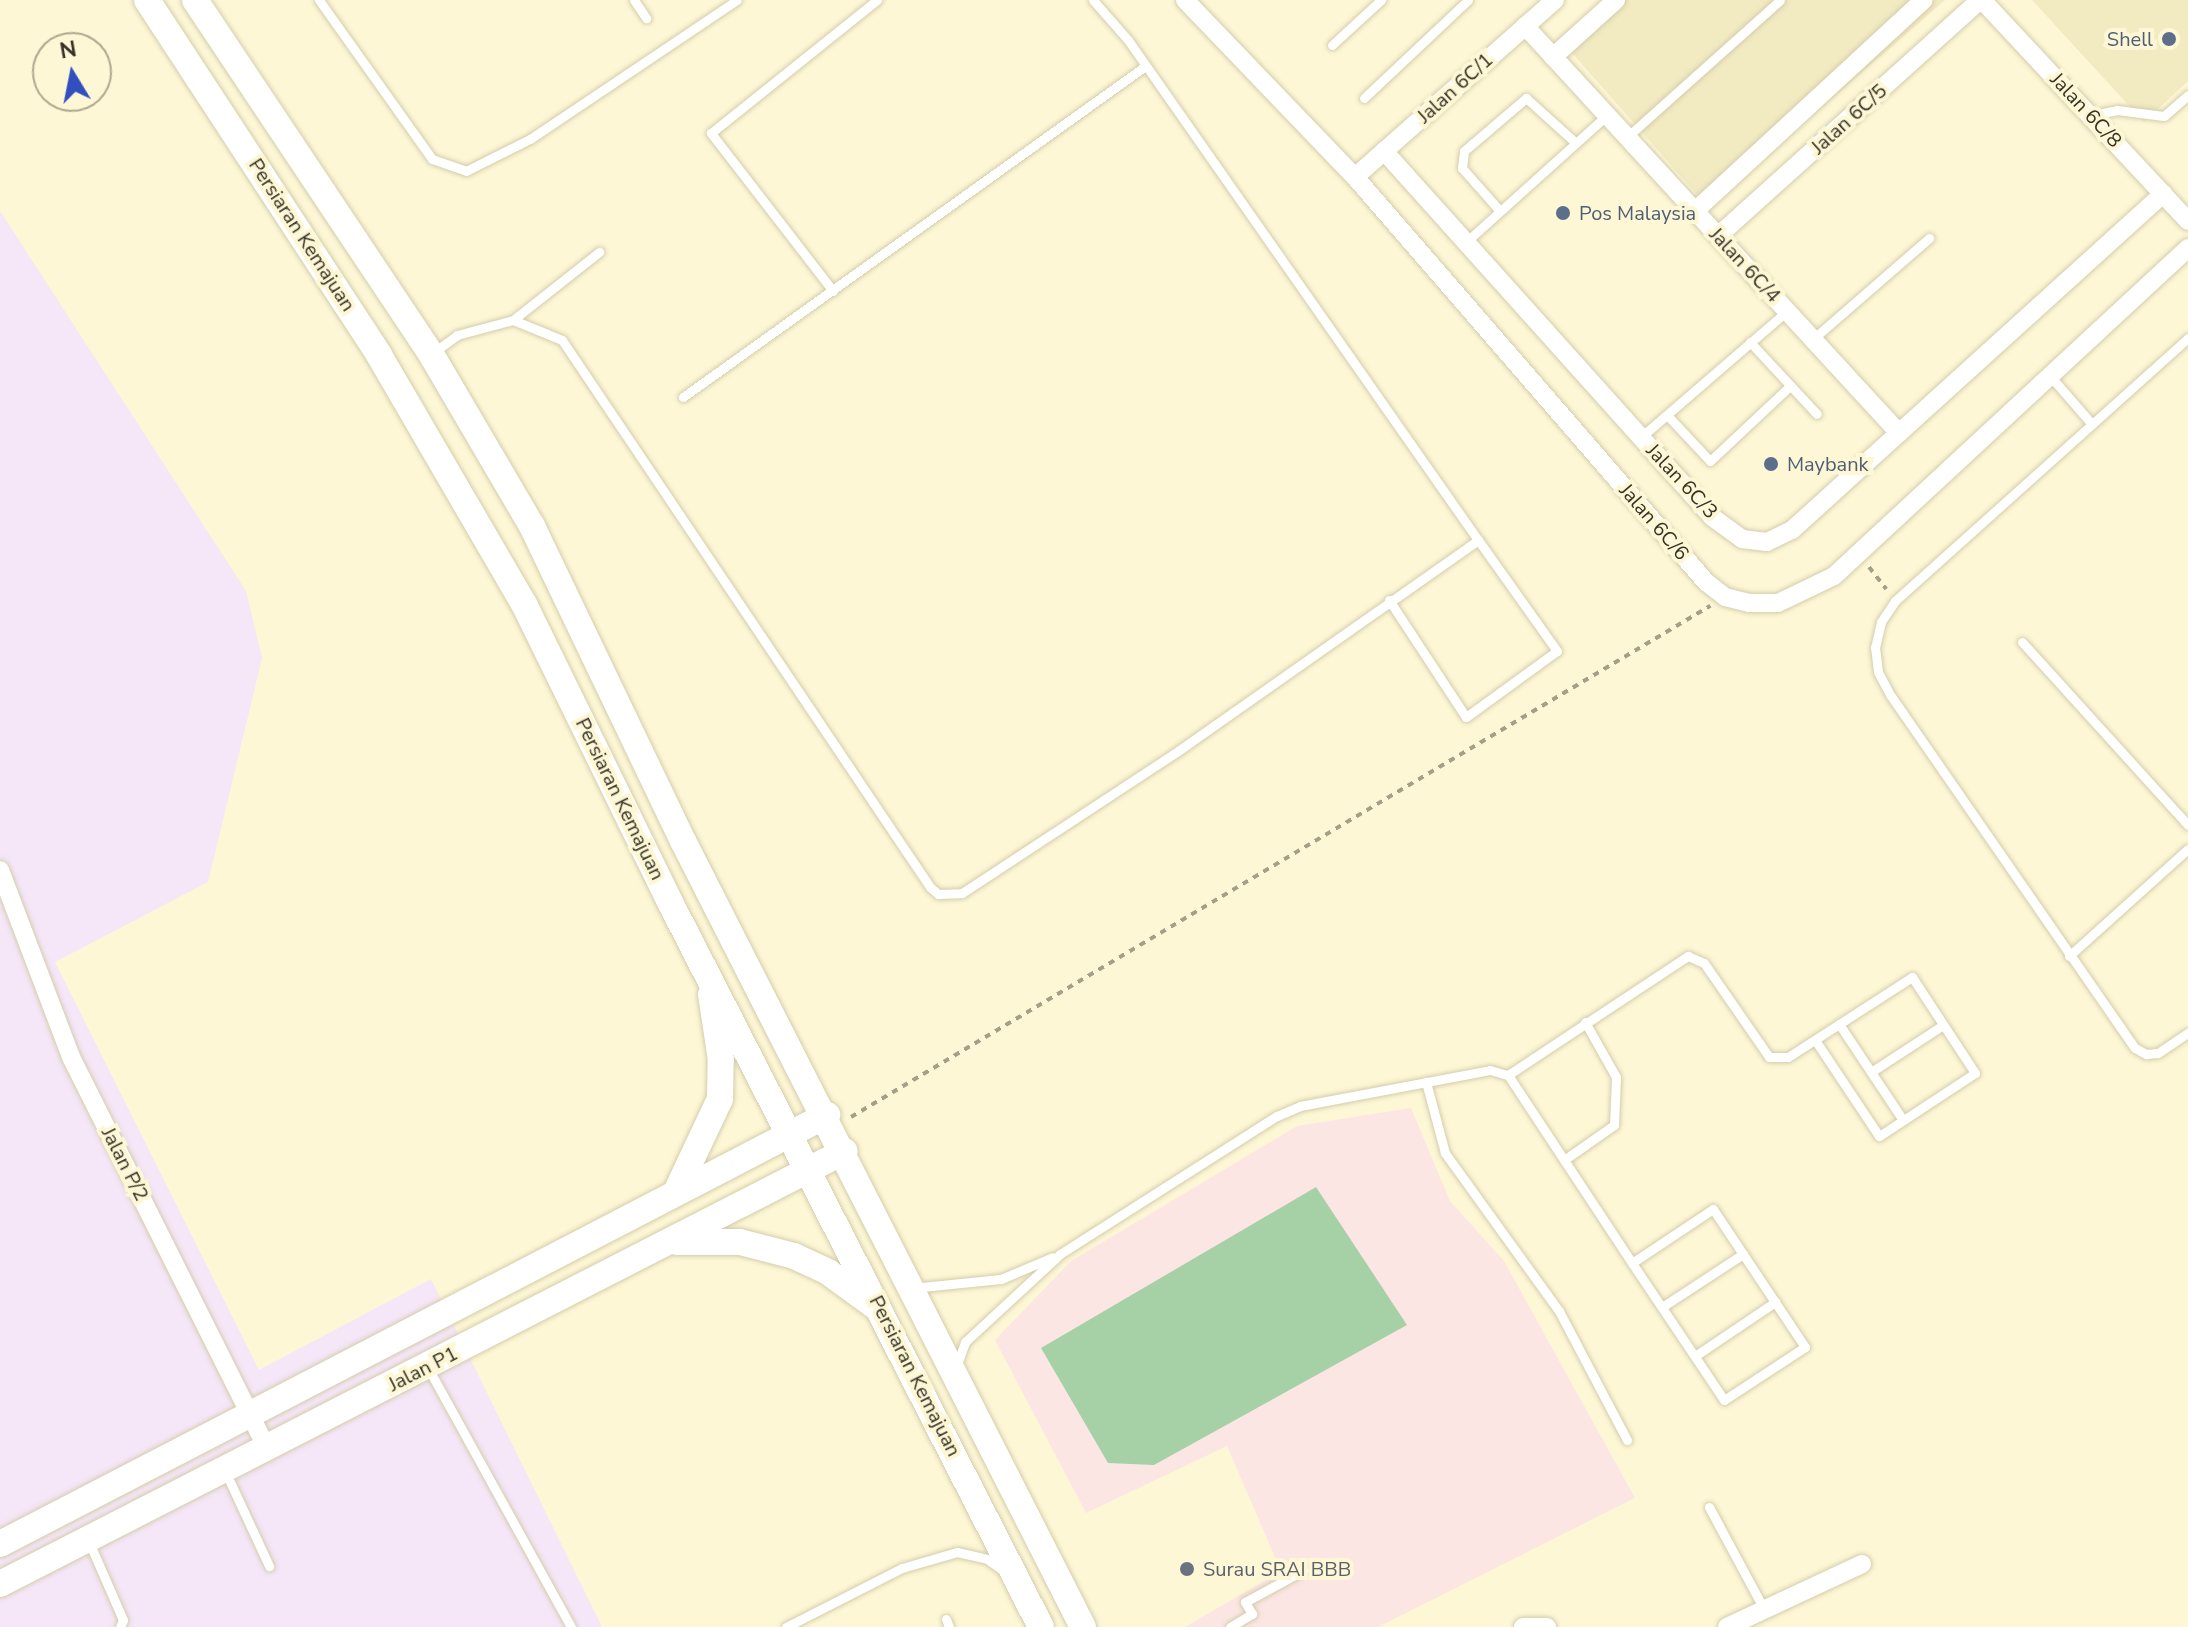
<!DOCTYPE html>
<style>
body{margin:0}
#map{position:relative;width:2188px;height:1627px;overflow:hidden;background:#fdf7d5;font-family:"Nunito Sans",sans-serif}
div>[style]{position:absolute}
.built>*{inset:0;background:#f2eac1}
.industrial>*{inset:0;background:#f5e6f8}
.education>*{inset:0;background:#fce6e4}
.green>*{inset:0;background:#a6d1a7}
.path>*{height:4px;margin-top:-2px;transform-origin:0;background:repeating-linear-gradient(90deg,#a49f87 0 6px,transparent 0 12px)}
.roads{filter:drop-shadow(0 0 2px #d3cdac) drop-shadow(0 0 2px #d3cdac)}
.lane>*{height:9px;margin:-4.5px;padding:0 4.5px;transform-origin:4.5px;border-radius:4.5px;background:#fff}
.street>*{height:18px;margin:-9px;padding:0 9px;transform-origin:9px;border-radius:9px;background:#fff}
.secondary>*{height:26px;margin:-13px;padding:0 13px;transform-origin:13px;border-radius:13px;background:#fff}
.dots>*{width:22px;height:22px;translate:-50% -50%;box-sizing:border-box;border:4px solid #fdf7d5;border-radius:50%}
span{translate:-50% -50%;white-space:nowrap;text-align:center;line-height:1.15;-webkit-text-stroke:8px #fdf7d5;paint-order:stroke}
.service-label{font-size:20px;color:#4e5e75}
.right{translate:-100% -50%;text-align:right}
.left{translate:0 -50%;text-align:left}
.street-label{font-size:20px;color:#353226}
.worship-label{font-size:20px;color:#5b616d}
.north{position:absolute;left:32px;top:32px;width:80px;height:80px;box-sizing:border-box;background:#fdf7d5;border:2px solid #ada88f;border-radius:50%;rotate:350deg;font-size:22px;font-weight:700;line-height:32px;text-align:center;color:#353226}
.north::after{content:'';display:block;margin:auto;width:28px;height:36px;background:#324fc0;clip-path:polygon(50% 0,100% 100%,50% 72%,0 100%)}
</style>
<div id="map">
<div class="built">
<div style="clip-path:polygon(1614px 0,1945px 0,1708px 207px,1564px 44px)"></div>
<div style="clip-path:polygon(2032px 0,2188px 0,2188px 81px,2144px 122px)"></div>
</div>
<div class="industrial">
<div style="clip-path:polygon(0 211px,246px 591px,262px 658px,208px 882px,55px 962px,259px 1370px,431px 1279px,602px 1627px,0 1627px)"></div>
</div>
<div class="education">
<div style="clip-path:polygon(1411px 1108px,1450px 1201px,1504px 1261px,1635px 1498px,1378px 1627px,1185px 1627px,1281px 1571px,1227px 1446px,1086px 1513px,995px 1340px,1071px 1261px,1297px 1126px)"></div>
</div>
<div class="green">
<div style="clip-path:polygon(1316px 1187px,1407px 1325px,1154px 1465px,1108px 1463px,1041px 1348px)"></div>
</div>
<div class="path">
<div style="left:1869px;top:567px;width:28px;rotate:52deg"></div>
<div style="left:851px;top:1117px;width:1000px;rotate:-30.75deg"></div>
</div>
<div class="roads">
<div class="lane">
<div style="left:319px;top:0;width:195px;rotate:54.6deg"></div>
<div style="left:432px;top:159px;width:36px;rotate:19deg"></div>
<div style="left:466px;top:171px;width:72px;rotate:-26.6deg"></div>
<div style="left:530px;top:139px;width:249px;rotate:-33.9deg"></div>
<div style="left:634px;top:0;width:22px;rotate:56deg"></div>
<div style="left:1332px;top:45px;width:67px;rotate:-42.6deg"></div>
<div style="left:1364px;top:98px;width:143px;rotate:-43.3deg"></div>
<div style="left:2092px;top:115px;width:25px;rotate:-11deg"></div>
<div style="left:2117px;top:110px;width:47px;rotate:7.3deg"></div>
<div style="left:2164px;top:116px;width:32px;rotate:-41deg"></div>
<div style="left:1627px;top:137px;width:205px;rotate:-41.8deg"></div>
<div style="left:1500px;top:211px;width:57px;rotate:-131.5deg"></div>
<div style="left:1462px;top:168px;width:17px;rotate:-83deg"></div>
<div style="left:1464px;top:151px;width:82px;rotate:-40.5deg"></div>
<div style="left:1526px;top:98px;width:67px;rotate:42deg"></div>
<div style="left:1466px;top:242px;width:190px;rotate:-42deg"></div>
<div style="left:833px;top:291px;width:200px;rotate:-127.7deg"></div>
<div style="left:711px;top:133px;width:213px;rotate:-38.7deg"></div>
<div style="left:513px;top:320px;width:110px;rotate:-38.3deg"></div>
<div style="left:2188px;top:338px;width:394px;rotate:138.1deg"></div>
<div style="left:1895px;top:601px;width:25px;rotate:124deg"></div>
<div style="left:1881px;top:622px;width:26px;rotate:103deg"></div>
<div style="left:1875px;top:647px;width:25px;rotate:83deg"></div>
<div style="left:1878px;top:672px;width:27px;rotate:62deg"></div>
<div style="left:1891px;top:696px;width:428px;rotate:55.3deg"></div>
<div style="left:2135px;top:1048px;width:13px;rotate:29deg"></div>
<div style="left:2146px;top:1054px;width:12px;rotate:-5deg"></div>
<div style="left:2158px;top:1053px;width:36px;rotate:-34deg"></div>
<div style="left:1813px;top:339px;width:154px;rotate:-41deg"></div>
<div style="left:1750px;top:342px;width:98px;rotate:47.1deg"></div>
<div style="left:434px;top:352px;width:29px;rotate:-36deg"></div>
<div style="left:457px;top:335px;width:58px;rotate:-15deg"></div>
<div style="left:513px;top:320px;width:53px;rotate:22.2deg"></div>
<div style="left:562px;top:340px;width:659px;rotate:56.07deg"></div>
<div style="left:930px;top:887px;width:11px;rotate:41deg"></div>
<div style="left:938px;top:894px;width:24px;rotate:-2deg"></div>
<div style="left:962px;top:893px;width:258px;rotate:-33.3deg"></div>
<div style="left:1178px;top:751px;width:367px;rotate:-35.1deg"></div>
<div style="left:1478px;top:540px;width:610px;rotate:-124.99deg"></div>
<div style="left:1128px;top:40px;width:53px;rotate:-131.2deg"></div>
<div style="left:2051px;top:377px;width:61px;rotate:49deg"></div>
<div style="left:683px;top:397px;width:567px;rotate:-35.6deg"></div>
<div style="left:1667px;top:415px;width:63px;rotate:46.9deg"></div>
<div style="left:1710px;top:461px;width:110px;rotate:-43.2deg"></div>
<div style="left:1641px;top:437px;width:193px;rotate:-40.8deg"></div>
<div style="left:1389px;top:600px;width:140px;rotate:56.7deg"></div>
<div style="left:1466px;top:717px;width:112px;rotate:-36deg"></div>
<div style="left:1557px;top:651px;width:136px;rotate:-125.4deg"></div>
<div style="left:2022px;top:642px;width:247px;rotate:47.8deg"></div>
<div style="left:2069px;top:956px;width:160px;rotate:-42deg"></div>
<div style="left:1839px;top:1024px;width:115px;rotate:56.3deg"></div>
<div style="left:1871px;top:1072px;width:86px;rotate:-33.1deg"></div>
<div style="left:1508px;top:1075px;width:216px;rotate:-33.5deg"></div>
<div style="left:1688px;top:956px;width:17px;rotate:24deg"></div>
<div style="left:1704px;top:963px;width:114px;rotate:55.3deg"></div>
<div style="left:1769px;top:1057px;width:19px"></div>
<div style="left:1788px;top:1057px;width:148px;rotate:-32.8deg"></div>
<div style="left:1912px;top:977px;width:115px;rotate:56.7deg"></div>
<div style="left:1975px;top:1073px;width:115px;rotate:146.7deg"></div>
<div style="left:1879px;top:1136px;width:115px;rotate:-123.7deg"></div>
<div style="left:1426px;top:1082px;width:73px;rotate:75deg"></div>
<div style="left:1445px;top:1153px;width:195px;rotate:54.2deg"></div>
<div style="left:1559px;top:1311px;width:146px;rotate:62.2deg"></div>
<div style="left:1564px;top:1160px;width:61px;rotate:-35deg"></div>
<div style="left:1614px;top:1125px;width:48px;rotate:-87.6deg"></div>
<div style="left:1616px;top:1077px;width:63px;rotate:-119.4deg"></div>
<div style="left:912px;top:1288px;width:89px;rotate:-5.8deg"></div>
<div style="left:1001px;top:1279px;width:56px;rotate:-22.9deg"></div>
<div style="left:1662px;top:1307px;width:97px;rotate:-33.2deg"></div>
<div style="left:1695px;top:1356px;width:97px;rotate:-34deg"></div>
<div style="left:427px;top:1366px;width:298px;rotate:61.1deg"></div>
<div style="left:956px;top:1367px;width:27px;rotate:-70deg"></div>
<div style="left:965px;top:1342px;width:129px;rotate:-42.8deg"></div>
<div style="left:1060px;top:1254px;width:257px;rotate:-32.5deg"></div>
<div style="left:1277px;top:1116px;width:25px;rotate:-23deg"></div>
<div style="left:1300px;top:1106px;width:193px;rotate:-10.7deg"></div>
<div style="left:1490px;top:1070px;width:19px;rotate:16deg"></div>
<div style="left:1508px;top:1075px;width:225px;rotate:56.6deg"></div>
<div style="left:1632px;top:1263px;width:165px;rotate:56.1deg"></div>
<div style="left:1724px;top:1400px;width:97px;rotate:-33.2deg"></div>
<div style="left:1805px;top:1347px;width:166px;rotate:-123.7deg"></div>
<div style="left:1713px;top:1209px;width:97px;rotate:146.3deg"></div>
<div style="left:225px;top:1471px;width:105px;rotate:65.1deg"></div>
<div style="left:1709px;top:1507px;width:116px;rotate:61.7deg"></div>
<div style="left:89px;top:1542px;width:85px;rotate:66.4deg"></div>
<div style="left:123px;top:1620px;width:8px;rotate:113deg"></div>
<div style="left:946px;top:1619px;width:9px;rotate:69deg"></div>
<div style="left:786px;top:1627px;width:130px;rotate:-27deg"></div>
<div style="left:902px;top:1568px;width:57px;rotate:-16.2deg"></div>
<div style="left:957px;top:1552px;width:31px;rotate:13deg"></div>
<div style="left:987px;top:1559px;width:21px;rotate:35deg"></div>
<div style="left:1230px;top:1627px;width:26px;rotate:-31deg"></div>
<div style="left:1252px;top:1614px;width:14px;rotate:-120deg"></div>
<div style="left:1245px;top:1602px;width:67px;rotate:-28.5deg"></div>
</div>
<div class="street">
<div style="left:1185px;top:0;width:245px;rotate:46.2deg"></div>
<div style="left:1355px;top:177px;width:536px;rotate:49.09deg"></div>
<div style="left:1706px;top:582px;width:24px;rotate:38deg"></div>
<div style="left:1725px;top:597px;width:25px;rotate:14deg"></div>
<div style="left:1749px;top:603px;width:29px"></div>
<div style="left:1778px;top:603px;width:62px;rotate:-25.7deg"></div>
<div style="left:1834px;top:576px;width:483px;rotate:-42.8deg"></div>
<div style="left:1982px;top:0;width:302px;rotate:47deg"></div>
<div style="left:1525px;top:26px;width:553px;rotate:47.42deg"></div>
<div style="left:1553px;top:57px;width:85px;rotate:-42.1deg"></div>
<div style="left:1384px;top:151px;width:491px;rotate:48.1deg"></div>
<div style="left:1712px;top:517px;width:37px;rotate:36deg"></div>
<div style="left:1742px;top:539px;width:25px;rotate:7deg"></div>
<div style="left:1767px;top:542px;width:28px;rotate:-26deg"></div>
<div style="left:1792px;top:530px;width:501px;rotate:-42.17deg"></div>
<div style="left:1355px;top:177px;width:267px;rotate:-41.5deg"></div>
<div style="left:1695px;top:211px;width:311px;rotate:-42.7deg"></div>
<div style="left:1718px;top:236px;width:353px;rotate:-42deg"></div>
<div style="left:0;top:870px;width:200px;rotate:69.2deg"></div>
<div style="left:71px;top:1057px;width:438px;rotate:63.4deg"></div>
<div style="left:1523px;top:1627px;width:24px"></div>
<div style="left:1727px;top:1627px;width:149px;rotate:-25deg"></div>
</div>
<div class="secondary">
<div style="left:147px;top:0;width:424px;rotate:56.8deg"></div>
<div style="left:379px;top:355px;width:288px;rotate:59.8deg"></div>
<div style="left:524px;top:604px;width:332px;rotate:63.9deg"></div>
<div style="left:670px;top:902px;width:814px;rotate:62.9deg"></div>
<div style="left:195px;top:0;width:425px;rotate:56.3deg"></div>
<div style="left:431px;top:354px;width:199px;rotate:59.6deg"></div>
<div style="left:532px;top:526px;width:349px;rotate:64.4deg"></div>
<div style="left:683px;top:841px;width:882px;rotate:63.03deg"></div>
<div style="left:676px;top:1192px;width:103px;rotate:-64.7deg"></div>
<div style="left:720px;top:1099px;width:39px;rotate:-89deg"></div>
<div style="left:721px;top:1060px;width:66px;rotate:-98.7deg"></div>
<div style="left:677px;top:1242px;width:63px"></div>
<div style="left:740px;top:1242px;width:56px;rotate:14.5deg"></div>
<div style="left:794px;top:1256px;width:38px;rotate:25deg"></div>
<div style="left:828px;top:1272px;width:59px;rotate:36.1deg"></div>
<div style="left:0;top:1544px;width:932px;rotate:-27.42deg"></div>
<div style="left:0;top:1584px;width:949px;rotate:-27.13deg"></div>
</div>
</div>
<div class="dots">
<div style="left:2169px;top:39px;background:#5c6f8a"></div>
<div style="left:1563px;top:213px;background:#5c6f8a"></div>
<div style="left:1771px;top:464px;background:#5c6f8a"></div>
<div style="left:1187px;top:1569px;background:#6b7280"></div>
</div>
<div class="service-label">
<span class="right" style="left:2153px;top:39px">Shell</span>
<span class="left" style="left:1579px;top:213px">Pos Malaysia</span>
<span class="left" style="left:1787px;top:464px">Maybank</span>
</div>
<div class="street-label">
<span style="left:1455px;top:88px;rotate:-42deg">Jalan 6C/1</span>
<span style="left:2086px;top:110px;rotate:47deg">Jalan 6C/8</span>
<span style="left:1849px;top:119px;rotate:-42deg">Jalan 6C/5</span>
<span style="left:302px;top:235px;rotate:57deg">Persiaran Kemajuan</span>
<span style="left:1745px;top:265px;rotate:47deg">Jalan 6C/4</span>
<span style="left:1682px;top:481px;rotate:47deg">Jalan 6C/3</span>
<span style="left:1654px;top:522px;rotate:49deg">Jalan 6C/6</span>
<span style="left:620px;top:799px;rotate:64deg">Persiaran Kemajuan</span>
<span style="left:125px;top:1164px;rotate:63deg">Jalan P/2</span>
<span style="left:423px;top:1369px;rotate:-27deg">Jalan P1</span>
<span style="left:915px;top:1376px;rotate:63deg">Persiaran Kemajuan</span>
</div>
<div class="worship-label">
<span class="left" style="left:1203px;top:1569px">Surau SRAI BBB</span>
</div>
<div class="north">N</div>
</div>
